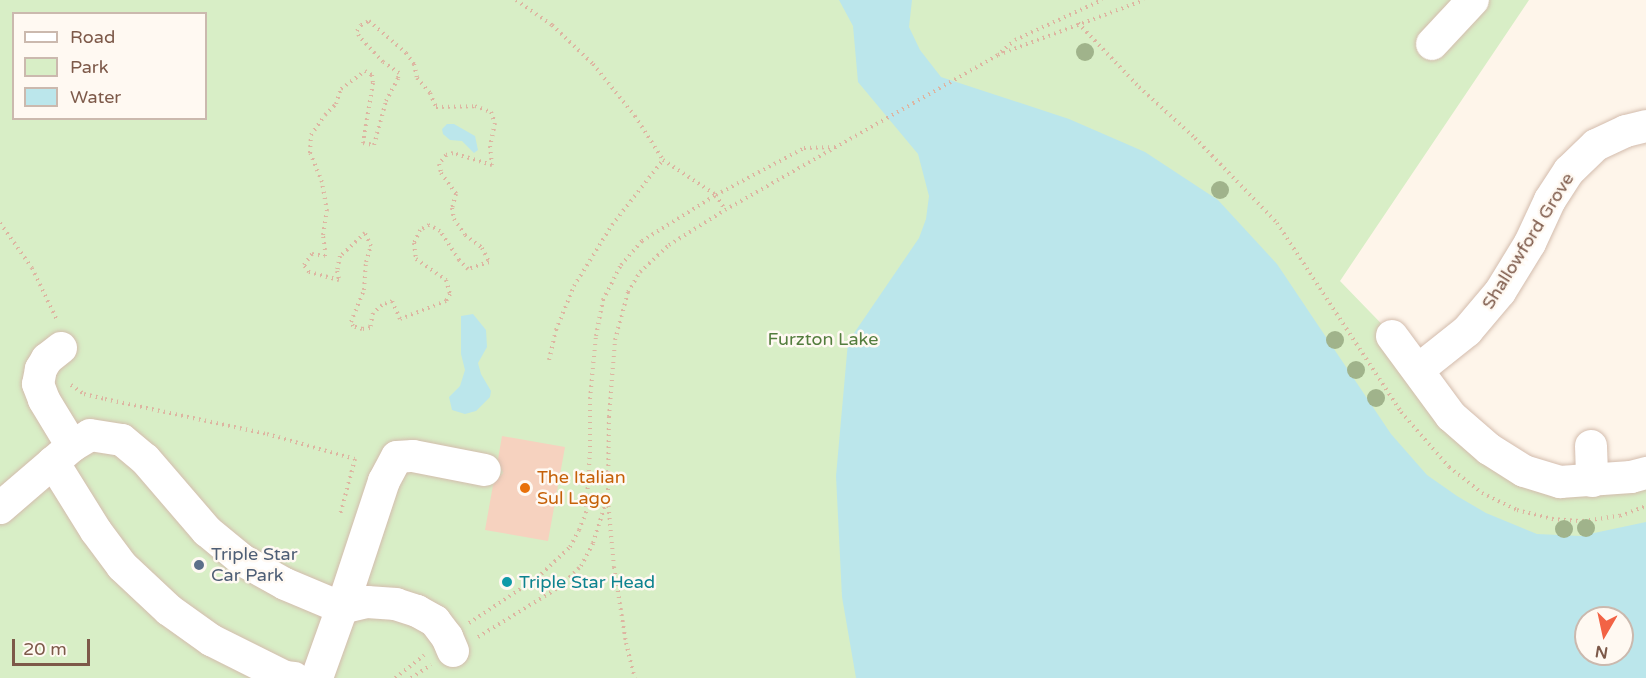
<!DOCTYPE html>
<style>
body{margin:0}
#map{position:relative;width:1646px;height:678px;overflow:hidden;background:#fef5ea;font-family:"Varela Round",sans-serif}
div>[style]{position:absolute}
.green>*{inset:0;background:#d8eec6}
.water>*{inset:0;background:#bbe6eb}
.building>*{inset:0;background:#f6d2bf}
.path>*{height:4px;margin-top:-2px;transform-origin:0;background:repeating-linear-gradient(90deg,#ddb5a1 0 1.5px,transparent 0 6px)}
.roads{filter:drop-shadow(0 0 2px #d3bcad) drop-shadow(0 0 2px #d3bcad)}
.minor>*{height:32px;margin:-16px;padding:0 16px;transform-origin:16px;border-radius:16px;background:#fff}
.trees>*{width:18px;height:18px;margin:-9px;border-radius:50%;background:#a0b38b}
.dots>*{width:16px;height:16px;translate:-50% -50%;box-sizing:border-box;border:3px solid #fff9f2;border-radius:50%}
span{translate:-50% -50%;white-space:nowrap;text-align:center;line-height:1.15;-webkit-text-stroke:5px #fff9f2;paint-order:stroke}
.street-label{font-size:18px;color:#7d5949}
.park-label{font-size:18px;color:#537d3d}
.food-label{font-size:18px;color:#c56008}
.left{translate:0 -50%;text-align:left}
.service-label{font-size:18px;color:#4e5e75}
.culture-label{font-size:18px;color:#0d838f}
.legend{position:absolute;left:12px;top:12px;width:195px;height:108px;box-sizing:border-box;background:#fff9f2;border:2px solid #cbb9ae;margin:0;padding:8px 10px;list-style:none;font-size:18px;color:#7d5949}
.legend li{display:flex;align-items:center;gap:12px;height:30px}
.legend b{width:30px;border:2px solid #cbb9ae}
.north{position:absolute;left:1574px;top:606px;width:60px;height:60px;box-sizing:border-box;background:#fff9f2;border:2px solid #cbb9ae;border-radius:50%;rotate:189deg;font-size:16px;font-weight:700;line-height:24px;text-align:center;color:#7d5949}
.north::after{content:'';display:block;margin:auto;width:21px;height:27px;background:#f26345;clip-path:polygon(50% 0,100% 100%,50% 72%,0 100%)}
.scale{position:absolute;left:12px;top:639px;width:78px;height:27px;box-sizing:border-box;border:3px solid #7d5949;border-top:0;padding-left:8px;font-size:18px;line-height:21px;white-space:nowrap;color:#7d5949;-webkit-text-stroke:4px #fff9f2;paint-order:stroke}
</style>
<div id="map">
<div class="green">
<div style="clip-path:polygon(evenodd,0 0,1529px 0,1340px 281px,1524px 471px,1646px 473px,1646px 678px,0 678px,0 0,14px 14px,206px 14px,206px 118px,14px 118px,14px 14px,0 0,1586px 618px,1622px 618px,1622px 654px,1586px 654px,1586px 618px)"></div>
</div>
<div class="water">
<div style="clip-path:polygon(evenodd,839px 0,912px 0,909px 27px,920px 50px,941px 77px,1069px 119px,1145px 152px,1218px 200px,1277px 264px,1391px 434px,1427px 475px,1457px 496px,1486px 513px,1537px 534px,1580px 536px,1646px 522px,1646px 678px,856px 678px,842px 597px,836px 476px,848px 342px,919px 238px,926px 219px,929px 196px,918px 154px,858px 82px,853px 26px,839px 0,1586px 618px,1622px 618px,1622px 654px,1586px 654px,1586px 618px)"></div>
<div style="clip-path:polygon(447px 124px,454px 124px,475px 136px,478px 150px,474px 153px,462px 141px,450px 140px,443px 134px,442px 129px)"></div>
<div style="clip-path:polygon(473px 314px,486px 330px,487px 347px,478px 363px,481px 374px,491px 391px,490px 397px,476px 411px,465px 414px,452px 410px,449px 397px,460px 386px,465px 370px,461px 354px,461px 316px)"></div>
</div>
<div class="building">
<div style="clip-path:polygon(502px 436px,565px 447px,548px 541px,485px 530px,493px 485px,503px 473px,498px 459px)"></div>
</div>
<div class="path">
<div style="left:516px;top:0;width:44px;rotate:34.8deg"></div>
<div style="left:552px;top:25px;width:57px;rotate:43.6deg"></div>
<div style="left:593px;top:64px;width:67px;rotate:51.1deg"></div>
<div style="left:635px;top:116px;width:52px;rotate:57.5deg"></div>
<div style="left:663px;top:160px;width:64px;rotate:33.4deg"></div>
<div style="left:716px;top:195px;width:17px;rotate:59deg"></div>
<div style="left:369px;top:21px;width:49px;rotate:40.9deg"></div>
<div style="left:406px;top:53px;width:14px;rotate:54deg"></div>
<div style="left:414px;top:64px;width:14px;rotate:78deg"></div>
<div style="left:417px;top:78px;width:20px;rotate:49deg"></div>
<div style="left:430px;top:93px;width:15px;rotate:67deg"></div>
<div style="left:436px;top:107px;width:39px;rotate:-1deg"></div>
<div style="left:475px;top:106px;width:17px;rotate:21deg"></div>
<div style="left:491px;top:112px;width:12px;rotate:70deg"></div>
<div style="left:495px;top:123px;width:24px;rotate:102deg"></div>
<div style="left:490px;top:146px;width:19px;rotate:84deg"></div>
<div style="left:492px;top:165px;width:41px;rotate:-162.9deg"></div>
<div style="left:453px;top:153px;width:7px;rotate:164deg"></div>
<div style="left:446px;top:155px;width:11px;rotate:128deg"></div>
<div style="left:439px;top:164px;width:9px;rotate:77deg"></div>
<div style="left:441px;top:173px;width:26px;rotate:54deg"></div>
<div style="left:456px;top:194px;width:15px;rotate:106deg"></div>
<div style="left:452px;top:208px;width:11px;rotate:80deg"></div>
<div style="left:454px;top:219px;width:19px;rotate:55deg"></div>
<div style="left:465px;top:235px;width:21px;rotate:37deg"></div>
<div style="left:482px;top:248px;width:16px;rotate:63deg"></div>
<div style="left:489px;top:262px;width:22px;rotate:162deg"></div>
<div style="left:468px;top:269px;width:13px;rotate:-135deg"></div>
<div style="left:459px;top:260px;width:35px;rotate:-123deg"></div>
<div style="left:440px;top:231px;width:13px;rotate:-151deg"></div>
<div style="left:429px;top:225px;width:10px;rotate:151deg"></div>
<div style="left:420px;top:230px;width:14px;rotate:115deg"></div>
<div style="left:414px;top:243px;width:16px;rotate:83deg"></div>
<div style="left:416px;top:259px;width:37px;rotate:35deg"></div>
<div style="left:446px;top:280px;width:15px;rotate:74deg"></div>
<div style="left:450px;top:294px;width:8px;rotate:120deg"></div>
<div style="left:446px;top:301px;width:49px;rotate:158.6deg"></div>
<div style="left:400px;top:319px;width:20px;rotate:-114deg"></div>
<div style="left:392px;top:301px;width:11px;rotate:158deg"></div>
<div style="left:382px;top:305px;width:12px;rotate:138deg"></div>
<div style="left:373px;top:313px;width:15px;rotate:101deg"></div>
<div style="left:370px;top:328px;width:8px;rotate:173deg"></div>
<div style="left:362px;top:329px;width:9px;rotate:-162deg"></div>
<div style="left:353px;top:326px;width:4px;rotate:-117deg"></div>
<div style="left:351px;top:322px;width:35px;rotate:-68deg"></div>
<div style="left:364px;top:290px;width:28px;rotate:-86deg"></div>
<div style="left:366px;top:262px;width:17px;rotate:-73deg"></div>
<div style="left:371px;top:246px;width:14px;rotate:-115deg"></div>
<div style="left:365px;top:233px;width:34px;rotate:137deg"></div>
<div style="left:340px;top:256px;width:15px;rotate:101deg"></div>
<div style="left:337px;top:271px;width:9px;rotate:77deg"></div>
<div style="left:339px;top:280px;width:31px;rotate:-165deg"></div>
<div style="left:309px;top:272px;width:9px;rotate:-126deg"></div>
<div style="left:304px;top:265px;width:14px;rotate:-54deg"></div>
<div style="left:312px;top:254px;width:13px;rotate:9deg"></div>
<div style="left:325px;top:256px;width:6px;rotate:-90deg"></div>
<div style="left:325px;top:250px;width:15px;rotate:-98deg"></div>
<div style="left:323px;top:235px;width:24px;rotate:-81deg"></div>
<div style="left:327px;top:211px;width:29px;rotate:-100deg"></div>
<div style="left:322px;top:182px;width:31px;rotate:-112deg"></div>
<div style="left:310px;top:153px;width:18px;rotate:-87deg"></div>
<div style="left:311px;top:135px;width:24px;rotate:-55deg"></div>
<div style="left:325px;top:115px;width:16px;rotate:-45deg"></div>
<div style="left:336px;top:104px;width:16px;rotate:-72deg"></div>
<div style="left:341px;top:89px;width:30px;rotate:-37deg"></div>
<div style="left:365px;top:71px;width:8px;rotate:30deg"></div>
<div style="left:372px;top:75px;width:8px;rotate:83deg"></div>
<div style="left:373px;top:83px;width:61px;rotate:99.5deg"></div>
<div style="left:363px;top:143px;width:11px;rotate:10deg"></div>
<div style="left:374px;top:145px;width:46px;rotate:-74.7deg"></div>
<div style="left:386px;top:101px;width:26px;rotate:-62deg"></div>
<div style="left:398px;top:78px;width:5px;rotate:-79deg"></div>
<div style="left:399px;top:73px;width:19px;rotate:-145deg"></div>
<div style="left:383px;top:62px;width:35px;rotate:-133deg"></div>
<div style="left:359px;top:36px;width:5px;rotate:-112deg"></div>
<div style="left:357px;top:31px;width:7px;rotate:-56deg"></div>
<div style="left:361px;top:25px;width:9px;rotate:-27deg"></div>
<div style="left:1078px;top:23px;width:88px;rotate:46.4deg"></div>
<div style="left:1139px;top:87px;width:76px;rotate:42.3deg"></div>
<div style="left:1195px;top:138px;width:118px;rotate:46deg"></div>
<div style="left:1277px;top:223px;width:226px;rotate:56.7deg"></div>
<div style="left:1401px;top:412px;width:73px;rotate:48.9deg"></div>
<div style="left:1449px;top:467px;width:42px;rotate:38.2deg"></div>
<div style="left:1482px;top:493px;width:39px;rotate:26deg"></div>
<div style="left:1517px;top:510px;width:36px;rotate:14deg"></div>
<div style="left:1552px;top:519px;width:31px;rotate:4deg"></div>
<div style="left:1583px;top:521px;width:37px;rotate:-8deg"></div>
<div style="left:1620px;top:516px;width:28px;rotate:-21deg"></div>
<div style="left:1001px;top:52px;width:18px;rotate:-41deg"></div>
<div style="left:1015px;top:40px;width:96px;rotate:-24.7deg"></div>
<div style="left:0;top:223px;width:55px;rotate:54.6deg"></div>
<div style="left:32px;top:268px;width:58px;rotate:64.3deg"></div>
<div style="left:549px;top:360px;width:31px;rotate:-77deg"></div>
<div style="left:556px;top:330px;width:48px;rotate:-67.8deg"></div>
<div style="left:574px;top:286px;width:72px;rotate:-58.1deg"></div>
<div style="left:612px;top:225px;width:83px;rotate:-51.9deg"></div>
<div style="left:71px;top:385px;width:16px;rotate:35deg"></div>
<div style="left:84px;top:394px;width:22px;rotate:13deg"></div>
<div style="left:105px;top:399px;width:166px;rotate:12.2deg"></div>
<div style="left:267px;top:434px;width:91px;rotate:15.9deg"></div>
<div style="left:355px;top:459px;width:58px;rotate:105deg"></div>
<div style="left:608px;top:500px;width:67px;rotate:84.9deg"></div>
<div style="left:614px;top:567px;width:77px;rotate:81deg"></div>
<div style="left:626px;top:643px;width:36px;rotate:76deg"></div>
<div style="left:469px;top:623px;width:82px;rotate:-33.5deg"></div>
<div style="left:537px;top:578px;width:45px;rotate:-43.2deg"></div>
<div style="left:570px;top:547px;width:19px;rotate:-62deg"></div>
<div style="left:579px;top:530px;width:18px;rotate:-68deg"></div>
<div style="left:586px;top:513px;width:60px;rotate:-86.2deg"></div>
<div style="left:590px;top:453px;width:54px;rotate:-90deg"></div>
<div style="left:590px;top:399px;width:63px;rotate:-84.6deg"></div>
<div style="left:596px;top:336px;width:37px;rotate:-79deg"></div>
<div style="left:603px;top:300px;width:39px;rotate:-63deg"></div>
<div style="left:621px;top:265px;width:32px;rotate:-49deg"></div>
<div style="left:642px;top:241px;width:87px;rotate:-31.9deg"></div>
<div style="left:716px;top:195px;width:100px;rotate:-28.1deg"></div>
<div style="left:804px;top:148px;width:31px;rotate:-2deg"></div>
<div style="left:478px;top:637px;width:97px;rotate:-31.6deg"></div>
<div style="left:561px;top:586px;width:28px;rotate:-45deg"></div>
<div style="left:581px;top:566px;width:26px;rotate:-62deg"></div>
<div style="left:593px;top:543px;width:49px;rotate:-72.3deg"></div>
<div style="left:608px;top:496px;width:79px;rotate:-89.3deg"></div>
<div style="left:609px;top:417px;width:77px;rotate:-85.5deg"></div>
<div style="left:615px;top:340px;width:50px;rotate:-74.8deg"></div>
<div style="left:628px;top:292px;width:23px;rotate:-59deg"></div>
<div style="left:640px;top:272px;width:40px;rotate:-43deg"></div>
<div style="left:669px;top:245px;width:66px;rotate:-32deg"></div>
<div style="left:725px;top:210px;width:314px;rotate:-29.6deg"></div>
<div style="left:998px;top:55px;width:156px;rotate:-20.6deg"></div>
<div style="left:395px;top:678px;width:37px;rotate:-38deg"></div>
<div style="left:411px;top:678px;width:24px;rotate:-33deg"></div>
</div>
<div class="roads">
<div class="minor">
<div style="left:1432px;top:44px;width:60px;rotate:-47deg"></div>
<div style="left:1392px;top:336px;width:99px;rotate:53.6deg"></div>
<div style="left:1451px;top:416px;width:50px;rotate:41deg"></div>
<div style="left:1489px;top:449px;width:41px;rotate:32.2deg"></div>
<div style="left:1524px;top:471px;width:38px;rotate:17deg"></div>
<div style="left:1560px;top:482px;width:71px;rotate:-4deg"></div>
<div style="left:1631px;top:477px;width:16px;rotate:-15deg"></div>
<div style="left:61px;top:348px;width:18px;rotate:142deg"></div>
<div style="left:47px;top:359px;width:12px;rotate:121deg"></div>
<div style="left:41px;top:369px;width:15px;rotate:101deg"></div>
<div style="left:38px;top:384px;width:17px;rotate:69deg"></div>
<div style="left:44px;top:400px;width:54px;rotate:58.7deg"></div>
<div style="left:1418px;top:370px;width:63px;rotate:-38.5deg"></div>
<div style="left:1467px;top:331px;width:51px;rotate:-49.8deg"></div>
<div style="left:1500px;top:292px;width:57px;rotate:-58.5deg"></div>
<div style="left:1530px;top:243px;width:47px;rotate:-65.1deg"></div>
<div style="left:1550px;top:200px;width:35px;rotate:-57deg"></div>
<div style="left:1569px;top:171px;width:37px;rotate:-44deg"></div>
<div style="left:1596px;top:145px;width:33px;rotate:-25deg"></div>
<div style="left:1626px;top:131px;width:21px;rotate:-14deg"></div>
<div style="left:1591px;top:446px;width:35px;rotate:88deg"></div>
<div style="left:53px;top:462px;width:81px;rotate:58.1deg"></div>
<div style="left:96px;top:531px;width:44px;rotate:53.4deg"></div>
<div style="left:122px;top:566px;width:64px;rotate:43.1deg"></div>
<div style="left:169px;top:610px;width:52px;rotate:35.5deg"></div>
<div style="left:211px;top:640px;width:83px;rotate:26.6deg"></div>
<div style="left:285px;top:677px;width:9px;rotate:6deg"></div>
<div style="left:0;top:508px;width:95px;rotate:-40.7deg"></div>
<div style="left:72px;top:446px;width:21px;rotate:-31deg"></div>
<div style="left:90px;top:435px;width:32px;rotate:9deg"></div>
<div style="left:122px;top:440px;width:30px;rotate:40deg"></div>
<div style="left:145px;top:459px;width:95px;rotate:49.3deg"></div>
<div style="left:207px;top:531px;width:45px;rotate:39.6deg"></div>
<div style="left:242px;top:560px;width:49px;rotate:29.2deg"></div>
<div style="left:285px;top:584px;width:62px;rotate:22.8deg"></div>
<div style="left:342px;top:608px;width:74px;rotate:109.7deg"></div>
<div style="left:453px;top:651px;width:15px;rotate:-113deg"></div>
<div style="left:447px;top:637px;width:20px;rotate:-127deg"></div>
<div style="left:435px;top:621px;width:21px;rotate:-151deg"></div>
<div style="left:417px;top:611px;width:22px;rotate:-162deg"></div>
<div style="left:396px;top:604px;width:29px;rotate:-176deg"></div>
<div style="left:367px;top:602px;width:26px;rotate:167deg"></div>
<div style="left:342px;top:608px;width:134px;rotate:-71.7deg"></div>
<div style="left:384px;top:481px;width:27px;rotate:-62deg"></div>
<div style="left:397px;top:457px;width:16px;rotate:-4deg"></div>
<div style="left:413px;top:456px;width:73px;rotate:11deg"></div>
</div>
</div>
<div class="trees">
<div style="left:1085px;top:52px"></div>
<div style="left:1220px;top:190px"></div>
<div style="left:1335px;top:340px"></div>
<div style="left:1356px;top:370px"></div>
<div style="left:1376px;top:398px"></div>
<div style="left:1586px;top:528px"></div>
<div style="left:1564px;top:529px"></div>
</div>
<div class="dots">
<div style="left:525px;top:488px;background:#e8710a"></div>
<div style="left:199px;top:565px;background:#5c6f8a"></div>
<div style="left:507px;top:582px;background:#0f9aa8"></div>
</div>
<div class="street-label">
<span style="left:1528px;top:241px;rotate:-58deg">Shallowford Grove</span>
</div>
<div class="park-label">
<span style="left:823px;top:339px">Furzton Lake</span>
</div>
<div class="food-label">
<span class="left" style="left:537px;top:488px">The Italian<br>Sul Lago</span>
</div>
<div class="service-label">
<span class="left" style="left:211px;top:565px">Triple Star<br>Car Park</span>
</div>
<div class="culture-label">
<span class="left" style="left:519px;top:582px">Triple Star Head</span>
</div>
<ul class="legend">
<li><b style="height:8px;background:#fff"></b>Road</li>
<li><b style="height:16px;background:#d8eec6"></b>Park</li>
<li><b style="height:16px;background:#bbe6eb"></b>Water</li>
</ul>
<div class="north">N</div>
<div class="scale">20 m</div>
</div>
